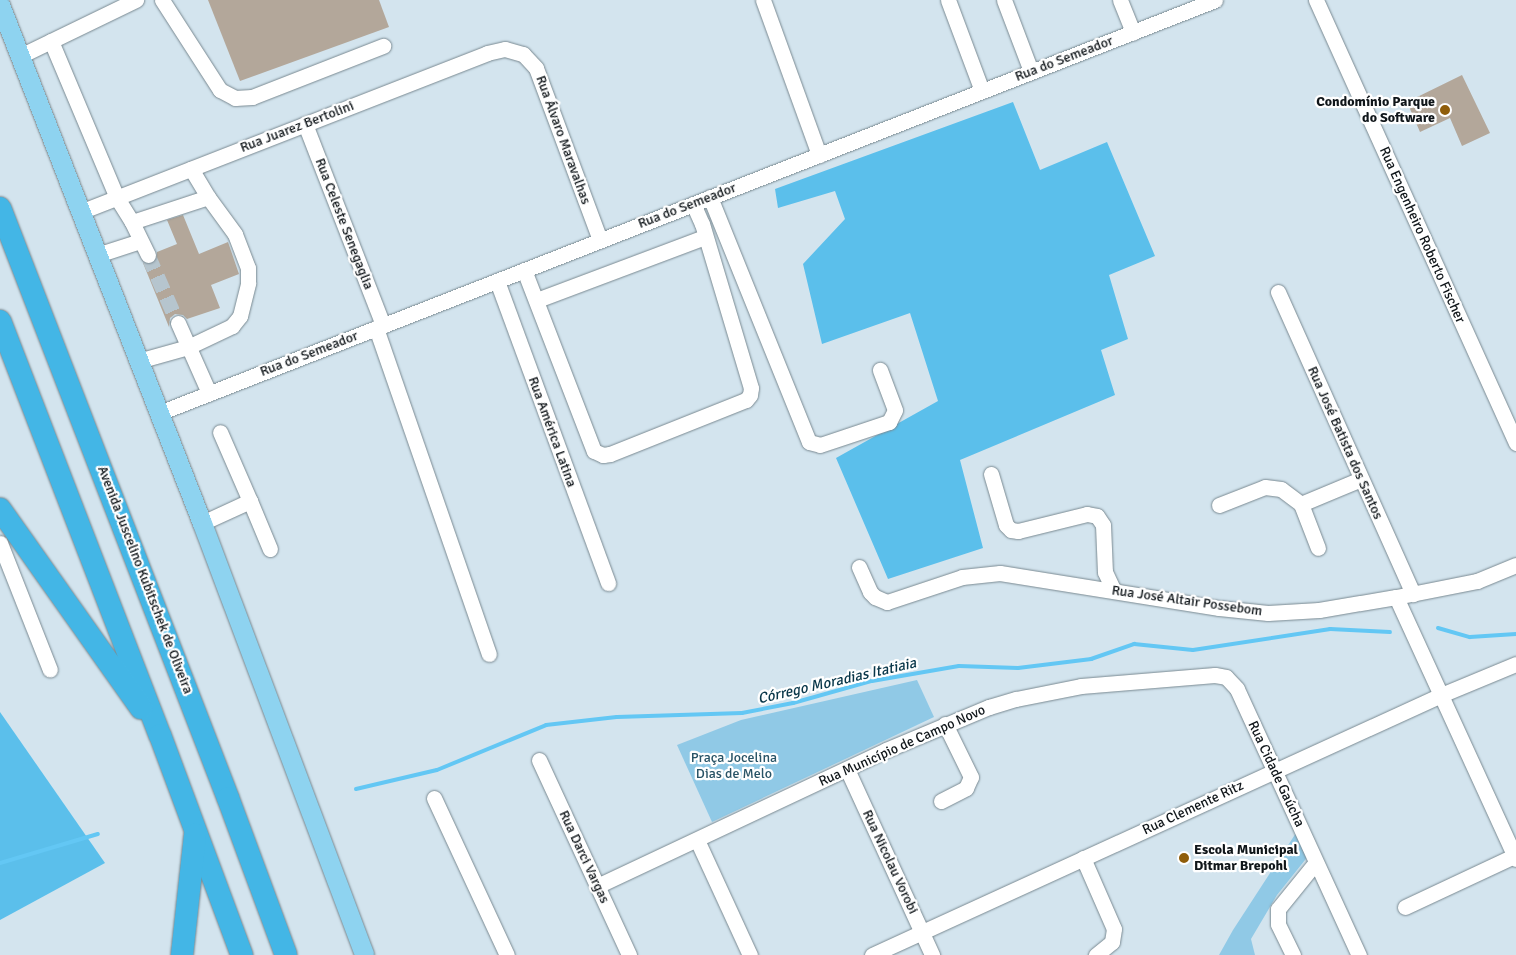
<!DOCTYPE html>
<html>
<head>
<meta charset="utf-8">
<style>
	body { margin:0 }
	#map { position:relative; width:1516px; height:955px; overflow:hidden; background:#d3e4ee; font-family:Signika,sans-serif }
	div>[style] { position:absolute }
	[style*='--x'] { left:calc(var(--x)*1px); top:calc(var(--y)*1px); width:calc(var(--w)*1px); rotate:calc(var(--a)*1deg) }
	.green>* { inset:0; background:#90c9e6 }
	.forest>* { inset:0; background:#5bbfeb }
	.stream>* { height:4px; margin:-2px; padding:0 2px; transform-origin:2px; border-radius:2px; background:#63c7f4 }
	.building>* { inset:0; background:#b3a79a }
	.minor-tunnel>* { height:15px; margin-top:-7.5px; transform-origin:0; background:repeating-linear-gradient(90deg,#b6c5ce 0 15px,transparent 0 23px) }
	.roads { filter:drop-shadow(0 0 1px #798991) drop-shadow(0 0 1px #798991) }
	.minor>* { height:15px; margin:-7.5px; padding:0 7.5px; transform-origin:7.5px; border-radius:7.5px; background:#fff }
	.major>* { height:19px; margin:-9.5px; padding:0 9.5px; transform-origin:9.5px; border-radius:9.5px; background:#8ed3f0 }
	.highway>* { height:22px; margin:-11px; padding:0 11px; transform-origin:11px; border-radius:11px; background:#43b6e6 }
	.dots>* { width:14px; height:14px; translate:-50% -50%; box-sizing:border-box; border:2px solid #fff; border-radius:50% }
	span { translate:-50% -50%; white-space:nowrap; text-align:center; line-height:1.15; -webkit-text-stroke:4.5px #fff; paint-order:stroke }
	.street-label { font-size:14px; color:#10161a }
	.poi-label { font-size:14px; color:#10161a; font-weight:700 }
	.right { translate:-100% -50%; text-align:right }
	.left { translate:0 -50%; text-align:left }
	.park-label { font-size:14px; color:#285366 }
	.water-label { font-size:15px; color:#083649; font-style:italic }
</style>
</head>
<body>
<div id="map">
	<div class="green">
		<div style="clip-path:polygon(917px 680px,934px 717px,712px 822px,677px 745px,741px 720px)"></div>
		<div style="clip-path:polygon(1296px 833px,1309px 855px,1277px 895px,1251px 939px,1255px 955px,1219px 955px,1233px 930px)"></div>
	</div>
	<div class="forest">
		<div style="clip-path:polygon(1013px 102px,1040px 170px,1107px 142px,1155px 256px,1109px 275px,1128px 339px,1101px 350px,1115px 395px,960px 460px,983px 548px,888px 579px,836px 458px,938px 401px,910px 313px,822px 344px,803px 264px,845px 219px,835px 191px,778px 208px,775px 189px)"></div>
		<div style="clip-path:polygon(0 712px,105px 863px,0 920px)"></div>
	</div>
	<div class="stream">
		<div style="--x:1438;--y:628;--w:33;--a:16"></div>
		<div style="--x:1470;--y:637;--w:46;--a:-3.7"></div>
		<div style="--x:356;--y:789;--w:83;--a:-13.2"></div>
		<div style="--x:437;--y:770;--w:118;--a:-22.4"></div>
		<div style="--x:546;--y:725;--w:71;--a:-6.4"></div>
		<div style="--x:617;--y:717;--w:125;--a:-1.8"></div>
		<div style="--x:742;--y:713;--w:52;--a:-11.1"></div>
		<div style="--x:793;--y:703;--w:82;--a:-15.6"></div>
		<div style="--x:872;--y:681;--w:88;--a:-9.8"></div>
		<div style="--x:959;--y:666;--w:59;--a:1.9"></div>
		<div style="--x:1018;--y:668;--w:74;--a:-7"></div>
		<div style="--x:1091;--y:659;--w:46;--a:-19.2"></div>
		<div style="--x:1134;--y:644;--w:59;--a:5.8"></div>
		<div style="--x:1193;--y:650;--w:139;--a:-8.7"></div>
		<div style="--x:1330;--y:629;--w:60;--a:2.9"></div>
		<div style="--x:0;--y:863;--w:102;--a:-16.5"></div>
	</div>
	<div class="building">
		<div style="clip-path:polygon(208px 0,379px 0,389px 27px,240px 81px)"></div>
		<div style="clip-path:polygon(1462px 75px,1490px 133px,1462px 146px,1450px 118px,1420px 132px,1407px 102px)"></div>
		<div style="clip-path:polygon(183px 215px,199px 254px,228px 242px,239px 274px,211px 285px,220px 308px,187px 319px,183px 315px,175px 314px,170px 318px,169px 327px,143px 263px,152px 263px,156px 260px,157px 252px,177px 244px,167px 220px)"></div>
	</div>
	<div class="minor-tunnel">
		<div style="--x:148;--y:255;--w:74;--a:66.2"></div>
	</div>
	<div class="roads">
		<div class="minor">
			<div style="--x:162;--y:0;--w:107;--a:57.2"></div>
			<div style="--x:220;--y:90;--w:17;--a:28"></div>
			<div style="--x:235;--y:98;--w:17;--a:-3"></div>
			<div style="--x:252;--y:97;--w:141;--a:-21.3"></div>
			<div style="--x:763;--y:0;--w:165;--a:70.1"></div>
			<div style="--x:948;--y:0;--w:97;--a:69.5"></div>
			<div style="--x:1004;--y:0;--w:76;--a:69.2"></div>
			<div style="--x:1120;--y:0;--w:35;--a:68"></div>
			<div style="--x:1316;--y:0;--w:486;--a:65.7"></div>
			<div style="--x:51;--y:41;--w:170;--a:67.2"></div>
			<div style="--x:117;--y:198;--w:28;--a:58"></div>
			<div style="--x:20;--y:56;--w:129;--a:-25.8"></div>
			<div style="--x:305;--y:124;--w:216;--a:68.8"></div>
			<div style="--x:710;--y:197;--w:264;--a:68"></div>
			<div style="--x:809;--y:442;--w:11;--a:15"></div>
			<div style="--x:820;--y:445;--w:73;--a:-18.4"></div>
			<div style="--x:889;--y:422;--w:13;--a:-63"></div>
			<div style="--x:895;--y:410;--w:43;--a:-110.6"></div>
			<div style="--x:80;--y:212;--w:437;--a:-21.3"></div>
			<div style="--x:487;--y:53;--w:18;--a:-13"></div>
			<div style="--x:505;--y:49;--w:19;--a:16"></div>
			<div style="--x:523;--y:54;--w:19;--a:47"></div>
			<div style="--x:536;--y:68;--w:184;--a:69.6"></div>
			<div style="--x:97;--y:255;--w:45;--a:-18"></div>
			<div style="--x:148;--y:255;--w:37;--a:-116"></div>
			<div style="--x:132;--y:222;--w:80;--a:-18.2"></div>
			<div style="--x:208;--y:197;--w:33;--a:-121"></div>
			<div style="--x:524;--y:270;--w:194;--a:68.9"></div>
			<div style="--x:594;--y:451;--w:10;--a:24"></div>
			<div style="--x:603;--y:455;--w:7;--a:-8"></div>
			<div style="--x:610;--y:454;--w:146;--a:-21.7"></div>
			<div style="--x:746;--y:400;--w:6;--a:-51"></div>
			<div style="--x:750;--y:395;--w:7;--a:-82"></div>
			<div style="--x:751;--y:388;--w:171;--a:-106.6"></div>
			<div style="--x:702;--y:224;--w:22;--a:-114"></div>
			<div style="--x:497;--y:281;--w:322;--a:69.8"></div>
			<div style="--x:1278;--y:292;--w:331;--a:65.9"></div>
			<div style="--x:537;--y:300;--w:179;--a:-20.6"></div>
			<div style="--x:178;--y:323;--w:77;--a:66.1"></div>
			<div style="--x:376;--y:328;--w:345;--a:70.9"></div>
			<div style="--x:138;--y:361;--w:52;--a:-15.6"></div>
			<div style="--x:188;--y:347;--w:49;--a:-25.5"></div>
			<div style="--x:232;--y:326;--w:13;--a:-51"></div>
			<div style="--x:240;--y:316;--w:34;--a:-76"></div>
			<div style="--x:248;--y:283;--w:15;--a:-90"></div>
			<div style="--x:248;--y:268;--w:36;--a:-111"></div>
			<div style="--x:235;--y:234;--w:46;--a:-126.1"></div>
			<div style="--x:159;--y:413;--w:1134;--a:-21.36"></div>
			<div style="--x:991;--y:474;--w:53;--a:73.6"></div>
			<div style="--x:1006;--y:525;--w:7;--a:45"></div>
			<div style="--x:1011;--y:530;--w:7;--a:8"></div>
			<div style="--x:1018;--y:531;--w:71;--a:-13.8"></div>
			<div style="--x:1087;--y:514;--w:10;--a:11"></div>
			<div style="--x:1097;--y:516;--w:11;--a:56"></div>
			<div style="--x:1103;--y:525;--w:47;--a:87.6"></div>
			<div style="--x:1105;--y:572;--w:21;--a:65"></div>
			<div style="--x:250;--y:501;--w:52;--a:67.4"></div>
			<div style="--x:1301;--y:504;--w:65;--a:-22.6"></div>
			<div style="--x:1219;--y:505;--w:49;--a:-21.4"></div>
			<div style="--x:1265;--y:487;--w:16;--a:7"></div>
			<div style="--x:1281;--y:489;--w:25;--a:37"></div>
			<div style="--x:1301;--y:504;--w:47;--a:68.9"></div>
			<div style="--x:202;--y:523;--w:53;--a:-24.6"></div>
			<div style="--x:250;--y:501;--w:75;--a:-113.5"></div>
			<div style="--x:0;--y:543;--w:136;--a:68.5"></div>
			<div style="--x:859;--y:567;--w:27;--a:66"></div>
			<div style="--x:870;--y:592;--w:7;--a:45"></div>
			<div style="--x:875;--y:597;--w:13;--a:23"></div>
			<div style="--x:887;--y:602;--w:79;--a:-18.4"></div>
			<div style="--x:962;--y:577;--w:38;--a:-6"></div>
			<div style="--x:1000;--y:573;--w:222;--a:9.1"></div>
			<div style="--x:1219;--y:608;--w:49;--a:5.8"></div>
			<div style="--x:1268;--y:613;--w:51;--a:-3.4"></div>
			<div style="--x:1319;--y:610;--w:78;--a:-9.6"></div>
			<div style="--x:1396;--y:597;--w:83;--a:-11.2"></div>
			<div style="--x:1477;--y:581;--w:42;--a:-22.3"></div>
			<div style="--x:1396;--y:597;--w:288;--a:65.4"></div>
			<div style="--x:539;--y:760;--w:215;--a:65.2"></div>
			<div style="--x:847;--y:769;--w:205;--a:65.4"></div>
			<div style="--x:434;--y:798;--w:173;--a:65.1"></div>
			<div style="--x:941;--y:801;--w:28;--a:-27"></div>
			<div style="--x:966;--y:788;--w:12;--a:-66"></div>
			<div style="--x:971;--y:777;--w:59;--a:-116.1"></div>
			<div style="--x:697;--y:840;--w:127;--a:65.3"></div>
			<div style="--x:1083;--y:858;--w:77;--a:66.4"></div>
			<div style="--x:1114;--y:929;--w:13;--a:99"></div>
			<div style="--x:1112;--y:942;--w:21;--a:141"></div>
			<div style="--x:597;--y:886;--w:319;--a:-25.2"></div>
			<div style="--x:886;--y:750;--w:112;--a:-22.7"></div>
			<div style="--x:989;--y:707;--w:28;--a:-17"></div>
			<div style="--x:1016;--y:699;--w:66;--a:-11.3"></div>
			<div style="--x:1081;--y:686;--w:134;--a:-4.7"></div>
			<div style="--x:1215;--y:675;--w:11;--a:10"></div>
			<div style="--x:1226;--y:677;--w:16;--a:47"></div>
			<div style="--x:1237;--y:689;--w:293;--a:65.4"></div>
			<div style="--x:1405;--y:907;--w:120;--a:-25.1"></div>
			<div style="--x:872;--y:955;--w:626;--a:-24.56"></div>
			<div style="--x:1441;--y:695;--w:81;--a:-22.5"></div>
			<div style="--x:1293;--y:955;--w:34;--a:-116"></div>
			<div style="--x:1278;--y:924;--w:15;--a:-90"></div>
			<div style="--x:1278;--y:909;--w:60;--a:-51"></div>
		</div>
		<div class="major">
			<div style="--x:0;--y:5;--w:556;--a:68.7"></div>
			<div style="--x:202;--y:523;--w:461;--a:69.4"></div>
		</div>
		<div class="highway">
			<div style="--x:0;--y:208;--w:633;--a:68.87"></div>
			<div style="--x:228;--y:798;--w:167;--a:69.7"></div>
			<div style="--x:0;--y:321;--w:444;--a:68.9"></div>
			<div style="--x:160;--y:735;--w:235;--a:69.6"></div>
			<div style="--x:0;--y:509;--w:244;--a:54.7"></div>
			<div style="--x:182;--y:955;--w:121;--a:-83.8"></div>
		</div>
	</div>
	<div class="dots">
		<div style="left:1445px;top:110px;background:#8f5d0a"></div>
		<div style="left:1184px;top:858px;background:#8f5d0a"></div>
	</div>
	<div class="street-label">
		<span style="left:1064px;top:59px;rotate:-21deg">Rua do Semeador</span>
		<span style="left:297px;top:127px;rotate:-21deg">Rua Juarez Bertolini</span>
		<span style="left:563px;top:140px;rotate:70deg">Rua Álvaro Maravalhas</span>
		<span style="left:687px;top:206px;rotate:-21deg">Rua do Semeador</span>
		<span style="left:344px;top:224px;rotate:69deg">Rua Celeste Senegaglia</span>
		<span style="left:1422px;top:235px;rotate:66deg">Rua Engenheiro Roberto Fischer</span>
		<span style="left:309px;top:354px;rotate:-21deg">Rua do Semeador</span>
		<span style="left:552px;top:432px;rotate:70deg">Rua América Latina</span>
		<span style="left:1345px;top:443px;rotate:66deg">Rua José Batista dos Santos</span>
		<span style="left:145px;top:580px;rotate:69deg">Avenida Juscelino Kubitschek de Oliveira</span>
		<span style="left:1187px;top:601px;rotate:8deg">Rua José Altair Possebom</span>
		<span style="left:902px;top:746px;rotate:-24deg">Rua Município de Campo Novo</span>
		<span style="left:1276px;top:774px;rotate:65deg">Rua Cidade Gaúcha</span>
		<span style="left:1193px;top:808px;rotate:-25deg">Rua Clemente Ritz</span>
		<span style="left:584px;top:857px;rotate:65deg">Rua Darci Vargas</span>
		<span style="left:890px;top:862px;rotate:65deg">Rua Nicolau Vorobi</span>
	</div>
	<div class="poi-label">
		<span class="right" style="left:1435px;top:110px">Condomínio Parque<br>do Software</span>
		<span class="left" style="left:1194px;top:858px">Escola Municipal<br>Ditmar Brepohl</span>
	</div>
	<div class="park-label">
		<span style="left:734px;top:766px">Praça Jocelina<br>Dias de Melo</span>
	</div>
	<div class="water-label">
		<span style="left:837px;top:681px;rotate:-13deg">Córrego Moradias Itatiaia</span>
	</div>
</div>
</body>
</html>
